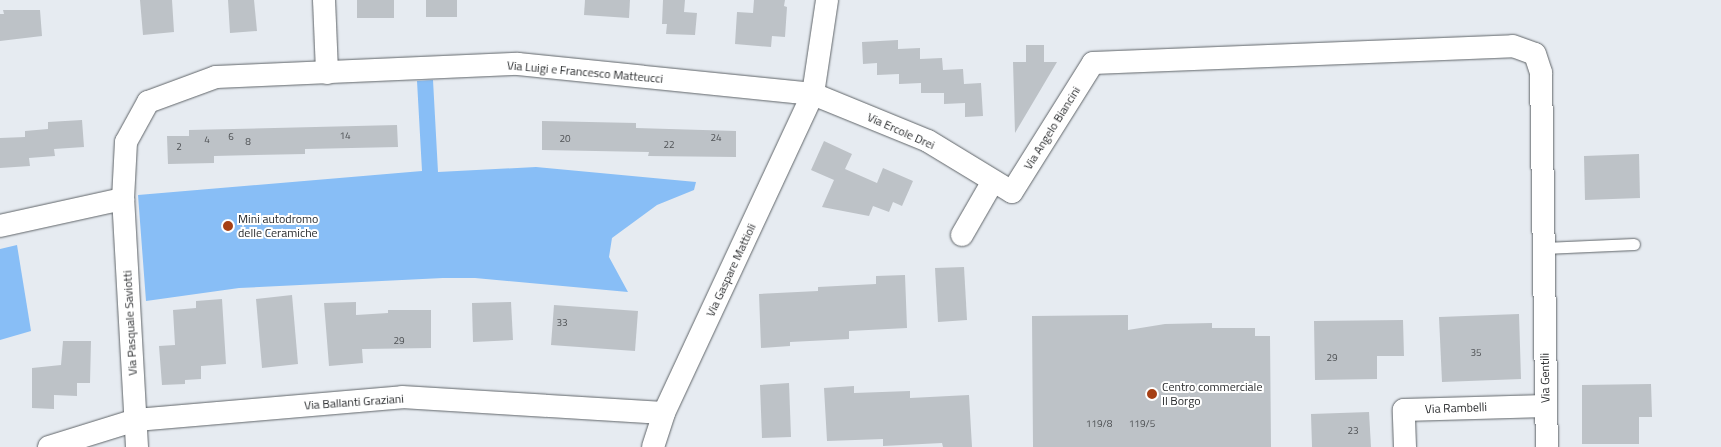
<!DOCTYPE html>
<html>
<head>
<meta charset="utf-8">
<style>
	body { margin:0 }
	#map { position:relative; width:1721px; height:447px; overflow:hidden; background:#e6ebf1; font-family:"Titillium Web",sans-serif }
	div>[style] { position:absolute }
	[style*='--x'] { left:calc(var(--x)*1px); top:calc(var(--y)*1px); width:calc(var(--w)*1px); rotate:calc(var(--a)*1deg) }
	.green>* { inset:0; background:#88bef6 }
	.building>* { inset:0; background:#bdc2c7 }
	.roads { filter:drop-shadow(0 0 1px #606569) drop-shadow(0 0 1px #606569) }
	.service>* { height:11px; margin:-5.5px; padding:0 5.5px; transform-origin:5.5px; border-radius:5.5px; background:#fff }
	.minor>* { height:22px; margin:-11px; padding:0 11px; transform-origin:11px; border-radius:11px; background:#fff }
	.dots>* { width:14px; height:14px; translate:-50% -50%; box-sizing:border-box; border:2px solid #fff; border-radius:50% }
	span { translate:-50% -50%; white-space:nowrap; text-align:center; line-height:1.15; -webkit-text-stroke:4px #fff; paint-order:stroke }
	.number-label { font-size:10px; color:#4e5154 }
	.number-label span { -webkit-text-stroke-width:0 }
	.street-label { font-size:12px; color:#292b2d }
	.poi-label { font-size:12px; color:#292b2d }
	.left { translate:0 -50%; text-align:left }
</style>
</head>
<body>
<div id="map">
	<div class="green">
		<div style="clip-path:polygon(433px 80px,438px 172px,536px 167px,696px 182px,694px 190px,657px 205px,612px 238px,609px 257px,628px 292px,475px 278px,443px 278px,239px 288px,146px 301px,138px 195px,422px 171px,417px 81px)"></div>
		<div style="clip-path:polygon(17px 245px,31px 331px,0 340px,0 249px)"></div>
	</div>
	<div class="building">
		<div style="clip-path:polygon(140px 0,172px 0,174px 32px,143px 35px)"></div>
		<div style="clip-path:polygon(228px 0,254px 0,257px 31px,230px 33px)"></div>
		<div style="clip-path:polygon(357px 0,394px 0,394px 18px,357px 18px)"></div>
		<div style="clip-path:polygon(426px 0,457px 0,457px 17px,426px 17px)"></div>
		<div style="clip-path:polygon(585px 0,630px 0,629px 18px,584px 15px)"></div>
		<div style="clip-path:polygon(663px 0,685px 0,684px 12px,697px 13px,695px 35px,666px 34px,667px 24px,662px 24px)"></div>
		<div style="clip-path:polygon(754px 0,785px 0,784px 6px,787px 7px,785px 37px,772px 36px,771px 47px,735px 44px,737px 12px,753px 13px)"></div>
		<div style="clip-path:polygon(3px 10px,40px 10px,42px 36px,0 41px,0 14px,4px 14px)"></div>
		<div style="clip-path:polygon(898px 40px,898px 49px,920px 48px,920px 59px,942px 58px,943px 70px,963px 69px,964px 84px,981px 83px,983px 116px,965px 117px,965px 103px,944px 104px,944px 93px,921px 93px,921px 83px,899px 84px,899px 74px,877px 75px,877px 63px,863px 64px,862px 42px)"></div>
		<div style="clip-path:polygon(1026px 45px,1044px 45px,1044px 62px,1057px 62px,1015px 133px,1013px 62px,1026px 62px)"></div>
		<div style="clip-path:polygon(82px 120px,84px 147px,54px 149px,55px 156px,29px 158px,30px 166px,0 168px,0 138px,25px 137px,25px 131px,48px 129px,48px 122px)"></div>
		<div style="clip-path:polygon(542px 121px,636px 123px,636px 128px,736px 131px,736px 157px,648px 156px,649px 152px,542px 150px)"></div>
		<div style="clip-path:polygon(397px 125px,398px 147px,305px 149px,305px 154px,214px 156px,214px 163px,168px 164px,167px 136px,189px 136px,189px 130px)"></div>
		<div style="clip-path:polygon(824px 141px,852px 154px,845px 169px,877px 183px,883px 168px,913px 181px,902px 206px,893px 202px,889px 212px,873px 206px,869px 216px,822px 207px,834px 180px,811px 170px)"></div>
		<div style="clip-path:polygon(1639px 154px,1640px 198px,1585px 200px,1584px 156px)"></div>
		<div style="clip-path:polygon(964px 267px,967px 320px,938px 322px,935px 268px)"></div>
		<div style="clip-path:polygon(905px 275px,907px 328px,849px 331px,849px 339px,790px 342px,790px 346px,761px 348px,759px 294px,818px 291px,818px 287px,876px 284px,876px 276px)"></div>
		<div style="clip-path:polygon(292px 295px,298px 364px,262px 368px,256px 299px)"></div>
		<div style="clip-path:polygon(222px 299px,226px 364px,201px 366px,201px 379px,185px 380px,185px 384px,162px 385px,159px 346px,175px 345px,173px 310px,196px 308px,196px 301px)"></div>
		<div style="clip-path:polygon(356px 302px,356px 315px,388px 313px,388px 310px,431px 310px,431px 348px,362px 349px,363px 363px,329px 366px,324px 303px)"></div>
		<div style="clip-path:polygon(511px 302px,513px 340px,473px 342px,472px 303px)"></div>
		<div style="clip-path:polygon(554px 305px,638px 311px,635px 351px,551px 345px)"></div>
		<div style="clip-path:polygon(1519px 314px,1521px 379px,1442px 382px,1439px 317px)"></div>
		<div style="clip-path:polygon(1128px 315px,1128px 330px,1165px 324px,1212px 323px,1212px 328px,1255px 328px,1255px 336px,1270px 336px,1271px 447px,1033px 447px,1032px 316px)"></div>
		<div style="clip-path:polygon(1403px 320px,1404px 356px,1377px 356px,1377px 379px,1315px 380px,1314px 321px)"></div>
		<div style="clip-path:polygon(63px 341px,91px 341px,90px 383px,77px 383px,77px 396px,54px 395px,54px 409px,32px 408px,32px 368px,61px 365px)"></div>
		<div style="clip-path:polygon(789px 383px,791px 437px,762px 438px,760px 385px)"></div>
		<div style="clip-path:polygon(1651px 384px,1652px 417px,1639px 417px,1639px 444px,1582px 444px,1582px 385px)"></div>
		<div style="clip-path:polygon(854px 386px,854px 393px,910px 391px,910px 398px,969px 395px,972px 447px,943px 447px,942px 443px,883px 446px,883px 439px,827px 441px,824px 388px)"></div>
		<div style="clip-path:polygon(1369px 412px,1371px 447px,1312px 447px,1311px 414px)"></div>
	</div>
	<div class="roads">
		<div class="service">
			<div style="--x:1544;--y:248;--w:90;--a:-2.5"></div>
		</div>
		<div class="minor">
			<div style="--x:324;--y:0;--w:73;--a:87.6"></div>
			<div style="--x:0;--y:226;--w:126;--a:-12.4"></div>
			<div style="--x:962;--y:235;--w:62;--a:-60.1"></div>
			<div style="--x:49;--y:447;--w:91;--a:-17.2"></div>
			<div style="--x:136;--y:420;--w:267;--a:-4.9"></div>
			<div style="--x:402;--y:397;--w:262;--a:3.5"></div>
			<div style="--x:137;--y:447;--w:248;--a:-93.2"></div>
			<div style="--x:123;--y:199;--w:57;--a:-87"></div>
			<div style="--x:126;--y:142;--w:46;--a:-61.2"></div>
			<div style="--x:148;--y:102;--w:72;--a:-20.2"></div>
			<div style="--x:216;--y:77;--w:302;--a:-2.5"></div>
			<div style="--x:518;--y:64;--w:297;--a:5.8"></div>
			<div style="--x:813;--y:94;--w:124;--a:22.2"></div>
			<div style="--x:928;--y:141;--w:98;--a:31.3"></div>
			<div style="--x:1012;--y:192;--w:152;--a:-57.9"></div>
			<div style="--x:1093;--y:63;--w:420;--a:-2.3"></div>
			<div style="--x:1513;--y:46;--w:23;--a:20"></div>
			<div style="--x:1535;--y:54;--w:20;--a:72"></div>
			<div style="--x:1541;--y:73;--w:374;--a:89.1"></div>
			<div style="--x:653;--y:447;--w:36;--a:-72"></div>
			<div style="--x:664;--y:413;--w:352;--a:-65"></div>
			<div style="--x:813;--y:94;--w:95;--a:-81.5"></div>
			<div style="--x:1405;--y:447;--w:37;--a:-92"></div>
			<div style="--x:1404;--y:410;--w:142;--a:-1.6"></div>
		</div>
	</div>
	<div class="dots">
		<div style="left:228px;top:226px;background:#a64015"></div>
		<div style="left:1152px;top:394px;background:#a64015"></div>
	</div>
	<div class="number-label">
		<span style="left:345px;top:136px">14</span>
		<span style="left:231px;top:137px">6</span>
		<span style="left:716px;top:138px">24</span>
		<span style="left:565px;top:139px">20</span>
		<span style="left:207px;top:140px">4</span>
		<span style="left:248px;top:142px">8</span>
		<span style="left:669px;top:145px">22</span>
		<span style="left:179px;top:147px">2</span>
		<span style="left:562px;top:323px">33</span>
		<span style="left:399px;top:341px">29</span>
		<span style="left:1476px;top:353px">35</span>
		<span style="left:1332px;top:358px">29</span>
		<span style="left:1099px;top:424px">119/8</span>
		<span style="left:1142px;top:424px">119/5</span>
		<span style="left:1353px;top:431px">23</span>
	</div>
	<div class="street-label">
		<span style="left:585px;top:72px;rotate:5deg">Via Luigi e Francesco Matteucci</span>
		<span style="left:1052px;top:128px;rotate:-58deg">Via Angelo Biancini</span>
		<span style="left:901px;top:131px;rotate:24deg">Via Ercole Drei</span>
		<span style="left:731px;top:270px;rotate:-65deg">Via Gaspare Mattioli</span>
		<span style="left:130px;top:323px;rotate:-93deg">Via Pasquale Saviotti</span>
		<span style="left:1545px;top:378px;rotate:-91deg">Via Gentili</span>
		<span style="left:354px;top:402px;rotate:-4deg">Via Ballanti Graziani</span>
		<span style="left:1456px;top:408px;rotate:-2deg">Via Rambelli</span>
	</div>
	<div class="poi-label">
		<span class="left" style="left:238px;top:226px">Mini autodromo<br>delle Ceramiche</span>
		<span class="left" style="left:1162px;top:394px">Centro commerciale<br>Il Borgo</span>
	</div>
</div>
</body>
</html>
